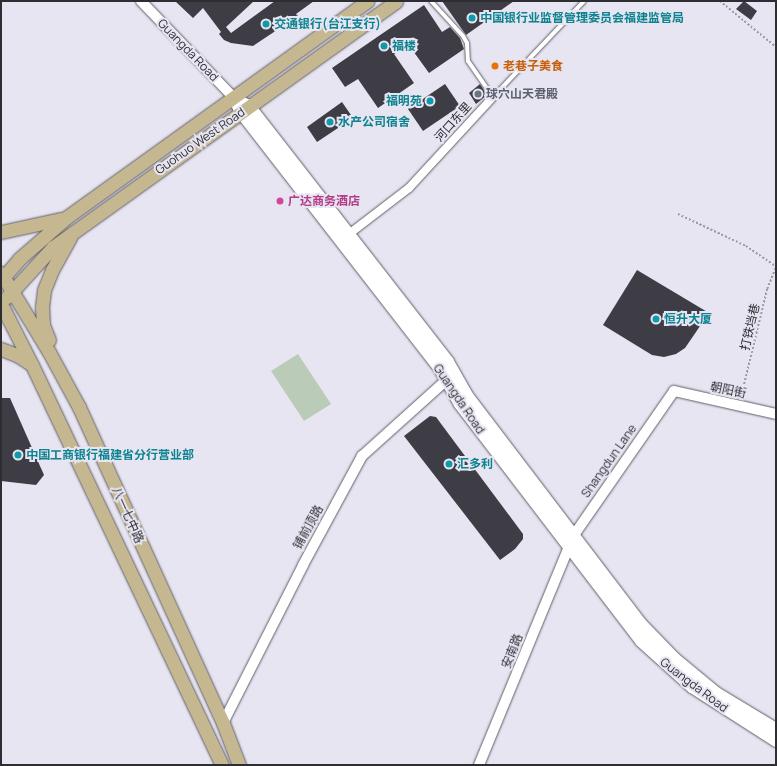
<!DOCTYPE html>
<html>
<head>
<meta charset="utf-8">
<style>
	body { margin:0 }
	#map { position:relative; width:777px; height:766px; overflow:hidden; background:#e7e5f1; font-family:Manrope,"Noto Sans SC",sans-serif }
	div>[style] { position:absolute }
	[style*='--x'] { left:calc(var(--x)*1px); top:calc(var(--y)*1px); width:calc(var(--w)*1px); rotate:calc(var(--a)*1deg) }
	.green>* { inset:0; background:#bacbb7 }
	.building>* { inset:0; background:#3e3c45 }
	.path>* { height:1.5px; margin-top:-0.75px; transform-origin:0; background:repeating-linear-gradient(90deg,#9b9aa3 0 2px,transparent 0 4px) }
	.roads { filter:drop-shadow(0 0 1px #605e68) drop-shadow(0 0 1px #605e68) }
	.service>* { height:4px; margin:-2px; padding:0 2px; transform-origin:2px; border-radius:2px; background:#fff }
	.minor>* { height:8px; margin:-4px; padding:0 4px; transform-origin:4px; border-radius:4px; background:#fff }
	.tertiary>* { height:10px; margin:-5px; padding:0 5px; transform-origin:5px; border-radius:5px; background:#fff }
	.secondary>* { height:12px; margin:-6px; padding:0 6px; transform-origin:6px; border-radius:6px; background:#fff }
	.primary>* { height:13px; margin:-6.5px; padding:0 6.5px; transform-origin:6.5px; border-radius:6.5px; background:#c5b890 }
	.dots>* { width:11px; height:11px; translate:-50% -50%; box-sizing:border-box; border:2px solid #e7e5f1; border-radius:50% }
	span { translate:-50% -50%; white-space:nowrap; text-align:center; line-height:1.15; -webkit-text-stroke:4px #e7e5f1; paint-order:stroke }
	.culture-label { font-size:12px; color:#0d838f; font-weight:700 }
	.left { translate:0 -50%; text-align:left }
	.right { translate:-100% -50%; text-align:right }
	.street-label { font-size:12px; color:#2e2d32 }
	.food-label { font-size:12px; color:#c56008; font-weight:700 }
	.worship-label { font-size:12px; color:#5b616d; font-weight:700 }
	.hotel-label { font-size:12px; color:#b23c85; font-weight:700 }
	.frame { position:absolute; inset:0; border:2px solid #2e2d32; pointer-events:none }
</style>
</head>
<body>
<div id="map">
	<div class="green">
		<div style="clip-path:polygon(298px 354px,331px 404px,304px 421px,271px 371px)"></div>
	</div>
	<div class="building">
		<div style="clip-path:polygon(175px 1px,254px 1px,226px 27px,231px 33px,275px 1px,314px 1px,296px 14px,298px 16px,253px 46px,231px 43px,224px 40px,219px 34px,221px 32px,203px 8px,193px 18px)"></div>
		<div style="clip-path:polygon(442px 1px,514px 1px,466px 35px)"></div>
		<div style="clip-path:polygon(744px 1px,757px 11px,751px 20px,736px 9px)"></div>
		<div style="clip-path:polygon(424px 5px,442px 32px,450px 27px,460px 38px,464px 49px,429px 73px,408px 44px,394px 54px,414px 83px,378px 108px,358px 79px,345px 87px,332px 68px)"></div>
		<div style="clip-path:polygon(445px 84px,460px 106px,423px 131px,408px 109px)"></div>
		<div style="clip-path:polygon(480px 84px,487px 95px,476px 104px,469px 93px)"></div>
		<div style="clip-path:polygon(342px 102px,353px 118px,317px 142px,307px 127px)"></div>
		<div style="clip-path:polygon(637px 270px,709px 313px,685px 348px,676px 354px,664px 357px,652px 355px,603px 325px)"></div>
		<div style="clip-path:polygon(1px 398px,10px 398px,44px 475px,36px 485px,1px 481px)"></div>
		<div style="clip-path:polygon(430px 416px,436px 417px,523px 534px,523px 539px,515px 549px,500px 560px,404px 436px)"></div>
	</div>
	<div class="path">
		<div style="--x:720;--y:1;--w:72;--a:39.4"></div>
		<div style="--x:678;--y:214;--w:75;--a:25.2"></div>
		<div style="--x:746;--y:246;--w:36;--a:34"></div>
		<div style="--x:742;--y:392;--w:106;--a:-76.4"></div>
		<div style="--x:767;--y:289;--w:24;--a:-68"></div>
	</div>
	<div class="roads">
		<div class="service">
			<div style="--x:431;--y:1;--w:47;--a:47.6"></div>
			<div style="--x:463;--y:36;--w:8;--a:60"></div>
			<div style="--x:467;--y:43;--w:18;--a:87"></div>
			<div style="--x:468;--y:61;--w:44;--a:55.2"></div>
			<div style="--x:493;--y:97;--w:132;--a:-46.5"></div>
		</div>
		<div class="minor">
			<div style="--x:349;--y:234;--w:76;--a:-37.5"></div>
			<div style="--x:409;--y:188;--w:124;--a:-47.3"></div>
		</div>
		<div class="tertiary">
			<div style="--x:141;--y:1;--w:136;--a:46.2"></div>
			<div style="--x:223;--y:723;--w:177;--a:-63.1"></div>
			<div style="--x:303;--y:565;--w:124;--a:-61.6"></div>
			<div style="--x:362;--y:456;--w:121;--a:-42"></div>
			<div style="--x:479;--y:765;--w:249;--a:-67.6"></div>
			<div style="--x:574;--y:535;--w:175;--a:-55.2"></div>
			<div style="--x:674;--y:391;--w:105;--a:12.7"></div>
		</div>
		<div class="secondary">
			<div style="--x:235;--y:99;--w:13;--a:67"></div>
			<div style="--x:240;--y:111;--w:326;--a:52.2"></div>
			<div style="--x:440;--y:369;--w:40;--a:60.3"></div>
			<div style="--x:460;--y:404;--w:298;--a:52.6"></div>
			<div style="--x:641;--y:641;--w:69;--a:42"></div>
			<div style="--x:692;--y:687;--w:100;--a:32.7"></div>
			<div style="--x:241;--y:102;--w:9;--a:27"></div>
			<div style="--x:249;--y:106;--w:324;--a:52.1"></div>
			<div style="--x:448;--y:362;--w:40;--a:60.3"></div>
			<div style="--x:468;--y:397;--w:284;--a:52.7"></div>
			<div style="--x:640;--y:623;--w:49;--a:45.8"></div>
			<div style="--x:674;--y:658;--w:55;--a:39.8"></div>
			<div style="--x:716;--y:693;--w:70;--a:31"></div>
		</div>
		<div class="primary">
			<div style="--x:1;--y:232;--w:61;--a:-12.2"></div>
			<div style="--x:1;--y:273;--w:92;--a:58.7"></div>
			<div style="--x:49;--y:352;--w:63;--a:61.4"></div>
			<div style="--x:79;--y:407;--w:347;--a:65.5"></div>
			<div style="--x:223;--y:723;--w:45;--a:69.1"></div>
			<div style="--x:1;--y:280;--w:28;--a:-49"></div>
			<div style="--x:19;--y:259;--w:64;--a:-41.2"></div>
			<div style="--x:67;--y:217;--w:370;--a:-35.7"></div>
			<div style="--x:7;--y:297;--w:68;--a:-47.4"></div>
			<div style="--x:53;--y:247;--w:422;--a:-35.6"></div>
			<div style="--x:1;--y:304;--w:68;--a:63.1"></div>
			<div style="--x:32;--y:365;--w:443;--a:64.6"></div>
			<div style="--x:49;--y:340;--w:16;--a:-112"></div>
			<div style="--x:43;--y:325;--w:18;--a:-93"></div>
			<div style="--x:42;--y:307;--w:17;--a:-83"></div>
			<div style="--x:44;--y:290;--w:22;--a:-68"></div>
			<div style="--x:52;--y:270;--w:38;--a:-61"></div>
			<div style="--x:1;--y:349;--w:17;--a:21"></div>
			<div style="--x:17;--y:355;--w:17;--a:33"></div>
		</div>
	</div>
	<div class="dots">
		<div style="left:472px;top:18px;background:#0f9aa8"></div>
		<div style="left:266px;top:24px;background:#0f9aa8"></div>
		<div style="left:384px;top:46px;background:#0f9aa8"></div>
		<div style="left:495px;top:66px;background:#e8710a"></div>
		<div style="left:478px;top:94px;background:#6b7280"></div>
		<div style="left:430px;top:101px;background:#0f9aa8"></div>
		<div style="left:330px;top:122px;background:#0f9aa8"></div>
		<div style="left:280px;top:201px;background:#d1479c"></div>
		<div style="left:656px;top:319px;background:#0f9aa8"></div>
		<div style="left:18px;top:455px;background:#0f9aa8"></div>
		<div style="left:449px;top:464px;background:#0f9aa8"></div>
	</div>
	<div class="culture-label">
		<span class="left" style="left:480px;top:18px">中国银行业监督管理委员会福建监管局</span>
		<span class="left" style="left:274px;top:24px">交通银行(台江支行)</span>
		<span class="left" style="left:392px;top:46px">福楼</span>
		<span class="right" style="left:422px;top:101px">福明苑</span>
		<span class="left" style="left:338px;top:122px">水产公司宿舍</span>
		<span class="left" style="left:664px;top:319px">恒升大厦</span>
		<span class="left" style="left:26px;top:455px">中国工商银行福建省分行营业部</span>
		<span class="left" style="left:457px;top:464px">汇多利</span>
	</div>
	<div class="street-label">
		<span style="left:188px;top:50px;rotate:46deg">Guangda Road</span>
		<span style="left:453px;top:122px;rotate:-48deg">河口东里</span>
		<span style="left:200px;top:141px;rotate:-35deg">Guohuo West Road</span>
		<span style="left:750px;top:327px;rotate:-77deg">打铁垱巷</span>
		<span style="left:728px;top:390px;rotate:12deg">朝阳街</span>
		<span style="left:459px;top:399px;rotate:56deg">Guangda Road</span>
		<span style="left:609px;top:461px;rotate:-55deg">Shangdun Lane</span>
		<span style="left:128px;top:515px;rotate:66deg">八一七中路</span>
		<span style="left:308px;top:527px;rotate:-61deg">铺前顶路</span>
		<span style="left:512px;top:651px;rotate:-68deg">安南路</span>
		<span style="left:694px;top:685px;rotate:37deg">Guangda Road</span>
	</div>
	<div class="food-label">
		<span class="left" style="left:503px;top:66px">老巷子美食</span>
	</div>
	<div class="worship-label">
		<span class="left" style="left:486px;top:94px">球穴山天君殿</span>
	</div>
	<div class="hotel-label">
		<span class="left" style="left:288px;top:201px">广达商务酒店</span>
	</div>
	<div class="frame"></div>
</div>
</body>
</html>
